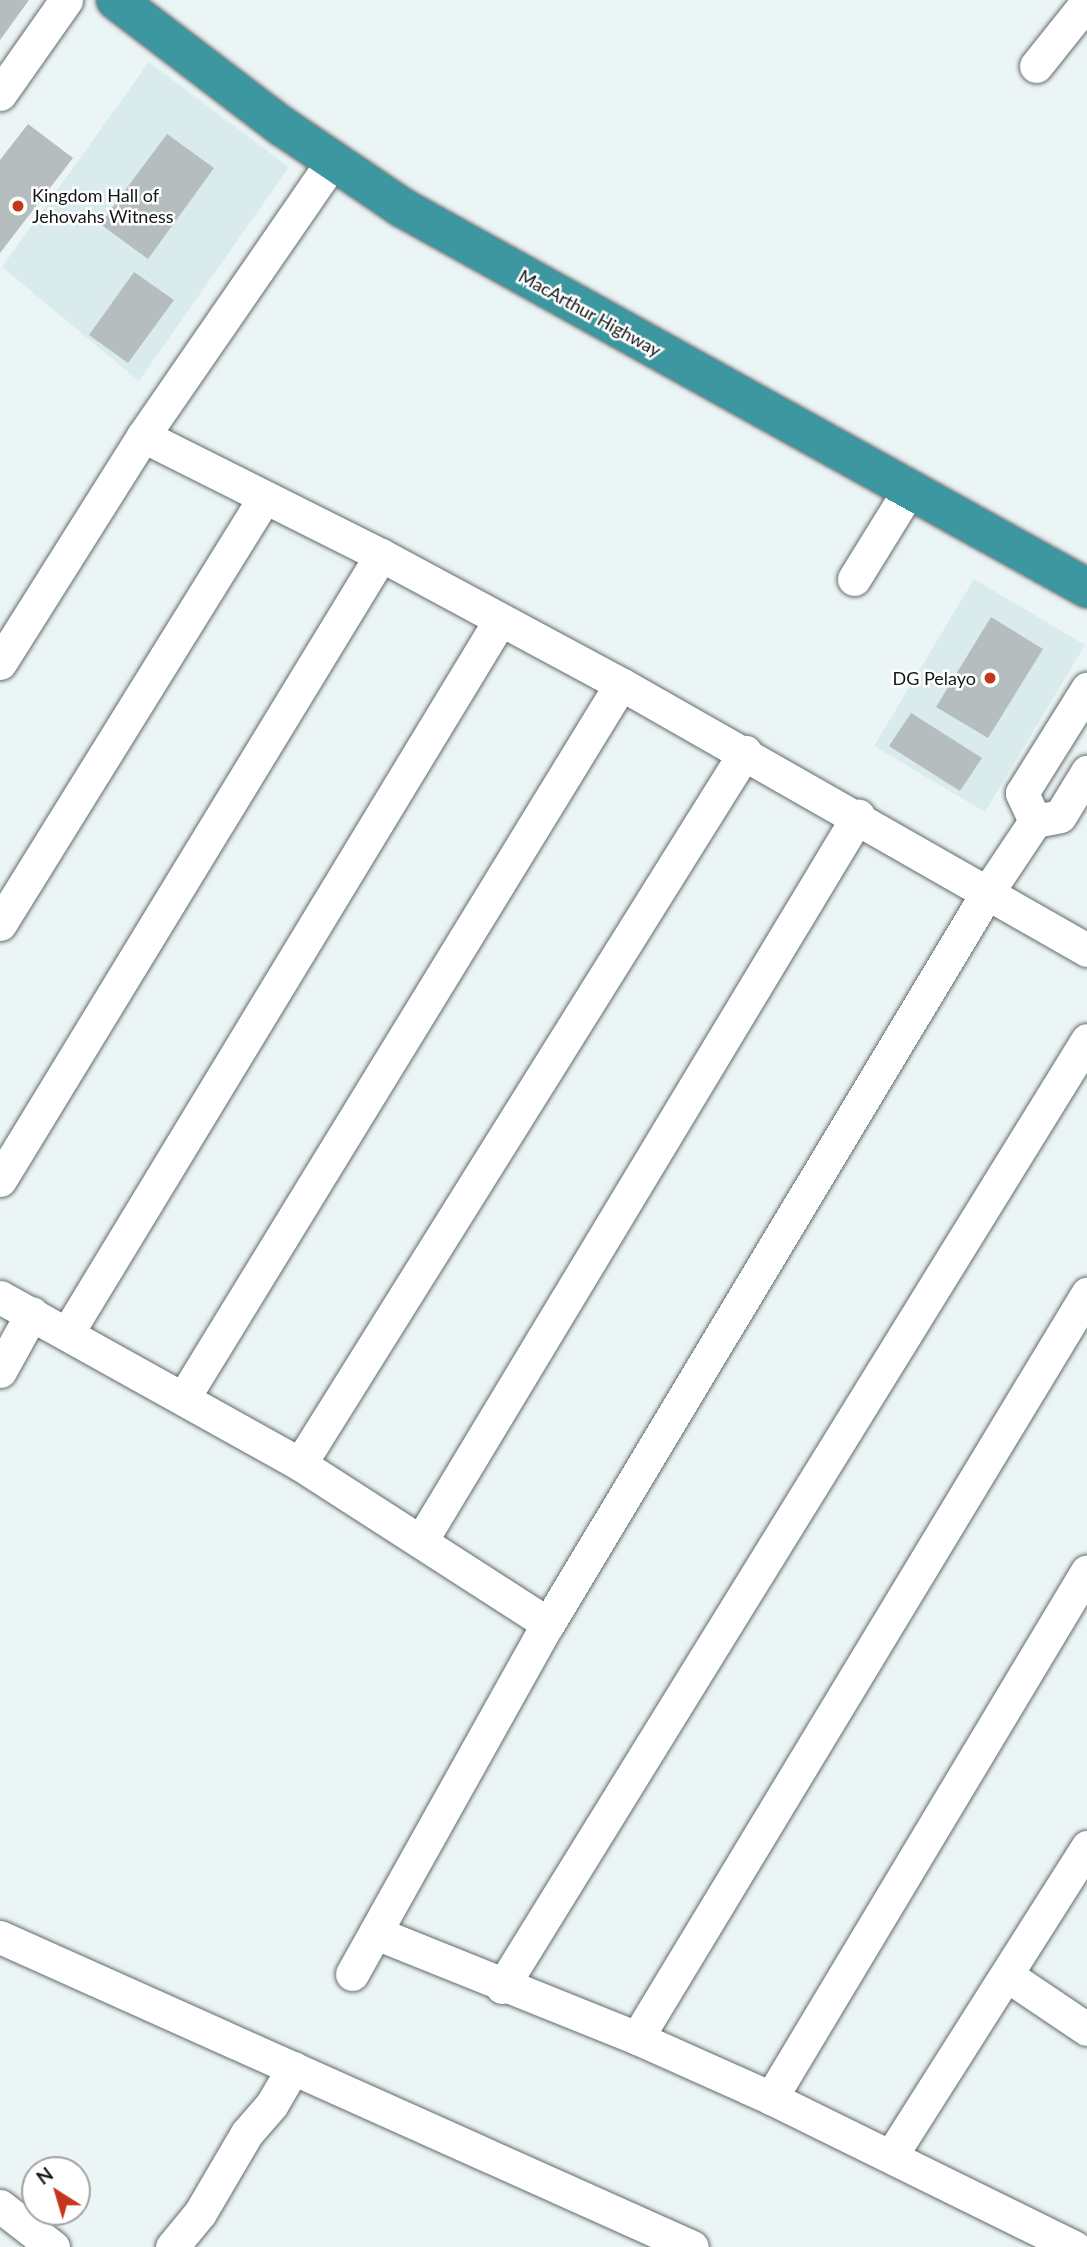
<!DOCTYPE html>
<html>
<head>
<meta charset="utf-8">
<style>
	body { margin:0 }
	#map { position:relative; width:1087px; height:2247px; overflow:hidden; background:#ecf5f5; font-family:Lato,sans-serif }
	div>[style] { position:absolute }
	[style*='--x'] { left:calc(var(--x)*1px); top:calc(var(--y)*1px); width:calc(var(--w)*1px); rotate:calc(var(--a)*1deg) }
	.built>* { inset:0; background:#d9ebed }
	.building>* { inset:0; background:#b5bdbe }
	.roads { filter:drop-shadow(0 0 2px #636b6c) drop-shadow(0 0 2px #636b6c) }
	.minor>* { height:33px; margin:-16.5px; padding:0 16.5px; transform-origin:16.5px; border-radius:16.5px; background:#fff }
	.highway>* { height:38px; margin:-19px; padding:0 19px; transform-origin:19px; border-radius:19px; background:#3d97a0 }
	.dots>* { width:19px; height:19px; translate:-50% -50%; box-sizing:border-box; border:4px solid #fff; border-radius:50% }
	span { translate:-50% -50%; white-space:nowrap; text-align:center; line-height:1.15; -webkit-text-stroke:5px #fff; paint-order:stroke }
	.poi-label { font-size:18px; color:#141718 }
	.left { translate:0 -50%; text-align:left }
	.right { translate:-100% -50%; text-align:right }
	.street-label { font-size:18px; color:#141718 }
	.north { position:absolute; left:21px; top:2156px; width:70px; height:70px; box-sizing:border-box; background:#fff; border:2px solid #a1a2a3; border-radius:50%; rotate:323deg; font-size:19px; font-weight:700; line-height:28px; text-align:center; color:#141718 }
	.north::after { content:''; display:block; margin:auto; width:24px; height:32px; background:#c3381c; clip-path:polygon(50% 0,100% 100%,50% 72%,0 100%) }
</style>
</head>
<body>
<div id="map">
	<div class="built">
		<div style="clip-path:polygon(149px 62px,289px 167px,139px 381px,2px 267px)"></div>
		<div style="clip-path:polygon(974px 579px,1085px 645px,985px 812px,874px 746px)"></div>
	</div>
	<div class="building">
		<div style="clip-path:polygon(0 0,29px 0,0 40px)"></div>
		<div style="clip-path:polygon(28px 124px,73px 158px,0 253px,0 160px)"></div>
		<div style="clip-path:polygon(167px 134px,214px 168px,148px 259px,100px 224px)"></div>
		<div style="clip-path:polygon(134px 272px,174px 300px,128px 363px,89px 335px)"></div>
		<div style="clip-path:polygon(991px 617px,1043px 649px,988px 738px,936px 707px)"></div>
		<div style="clip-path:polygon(911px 713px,982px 758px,960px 791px,889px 746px)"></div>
	</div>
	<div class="roads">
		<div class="minor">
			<div style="--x:1036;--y:66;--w:82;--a:-51.4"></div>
			<div style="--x:0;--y:94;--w:115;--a:-54.9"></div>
			<div style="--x:143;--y:436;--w:266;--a:26.6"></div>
			<div style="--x:381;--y:555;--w:272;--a:28.3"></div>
			<div style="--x:621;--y:684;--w:421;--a:29.7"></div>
			<div style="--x:987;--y:893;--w:87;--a:-56.3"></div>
			<div style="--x:1035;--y:821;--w:25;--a:-11"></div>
			<div style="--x:1060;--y:816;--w:52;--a:-58.5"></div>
			<div style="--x:854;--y:579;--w:105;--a:-58.3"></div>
			<div style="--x:0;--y:663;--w:268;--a:-57.8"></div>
			<div style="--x:143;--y:436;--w:334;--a:-55.4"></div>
			<div style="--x:1035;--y:821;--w:31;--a:-115"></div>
			<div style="--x:1022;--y:793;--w:123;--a:-58"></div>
			<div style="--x:0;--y:924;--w:500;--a:-58.2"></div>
			<div style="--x:0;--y:1180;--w:732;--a:-58.63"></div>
			<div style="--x:0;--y:1297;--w:343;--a:29.1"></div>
			<div style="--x:300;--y:1464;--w:295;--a:32.8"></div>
			<div style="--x:68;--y:1332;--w:833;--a:-58.75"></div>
			<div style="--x:0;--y:1371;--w:66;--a:-61.1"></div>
			<div style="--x:184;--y:1397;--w:836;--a:-58.5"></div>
			<div style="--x:300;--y:1464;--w:840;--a:-57.99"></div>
			<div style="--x:421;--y:1541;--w:847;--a:-58.92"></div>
			<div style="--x:376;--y:1933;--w:281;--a:21.9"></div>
			<div style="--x:637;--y:2038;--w:147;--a:24.1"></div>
			<div style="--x:771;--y:2098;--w:338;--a:26.2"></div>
			<div style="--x:0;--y:1937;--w:758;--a:24.13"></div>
			<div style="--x:352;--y:1974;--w:401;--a:-60.8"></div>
			<div style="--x:548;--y:1624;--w:853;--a:-59.01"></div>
			<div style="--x:987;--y:893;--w:115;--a:29.7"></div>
			<div style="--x:1008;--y:1976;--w:95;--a:33.9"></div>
			<div style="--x:502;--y:1987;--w:1113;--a:-58.29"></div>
			<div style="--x:637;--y:2038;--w:870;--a:-58.83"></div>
			<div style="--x:771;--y:2098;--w:614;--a:-59.05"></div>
			<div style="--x:891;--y:2156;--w:366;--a:-57.6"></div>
			<div style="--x:0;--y:2206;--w:67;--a:37.7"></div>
			<div style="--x:172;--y:2247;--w:44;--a:-50.5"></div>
			<div style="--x:200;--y:2213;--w:93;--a:-59.6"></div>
			<div style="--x:247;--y:2133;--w:38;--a:-49"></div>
			<div style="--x:272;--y:2104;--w:42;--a:-59.7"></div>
		</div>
		<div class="highway">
			<div style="--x:116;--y:0;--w:210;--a:37.3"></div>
			<div style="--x:283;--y:127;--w:143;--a:34.1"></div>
			<div style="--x:401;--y:207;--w:785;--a:29.05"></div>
		</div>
	</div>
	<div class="dots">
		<div style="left:18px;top:206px;background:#c3381c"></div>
		<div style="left:990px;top:678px;background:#c3381c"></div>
	</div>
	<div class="poi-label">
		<span class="left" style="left:32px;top:206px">Kingdom Hall of<br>Jehovahs Witness</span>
		<span class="right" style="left:976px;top:678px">DG Pelayo</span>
	</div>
	<div class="street-label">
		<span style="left:590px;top:313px;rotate:29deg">MacArthur Highway</span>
	</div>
	<div class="north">N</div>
</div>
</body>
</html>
